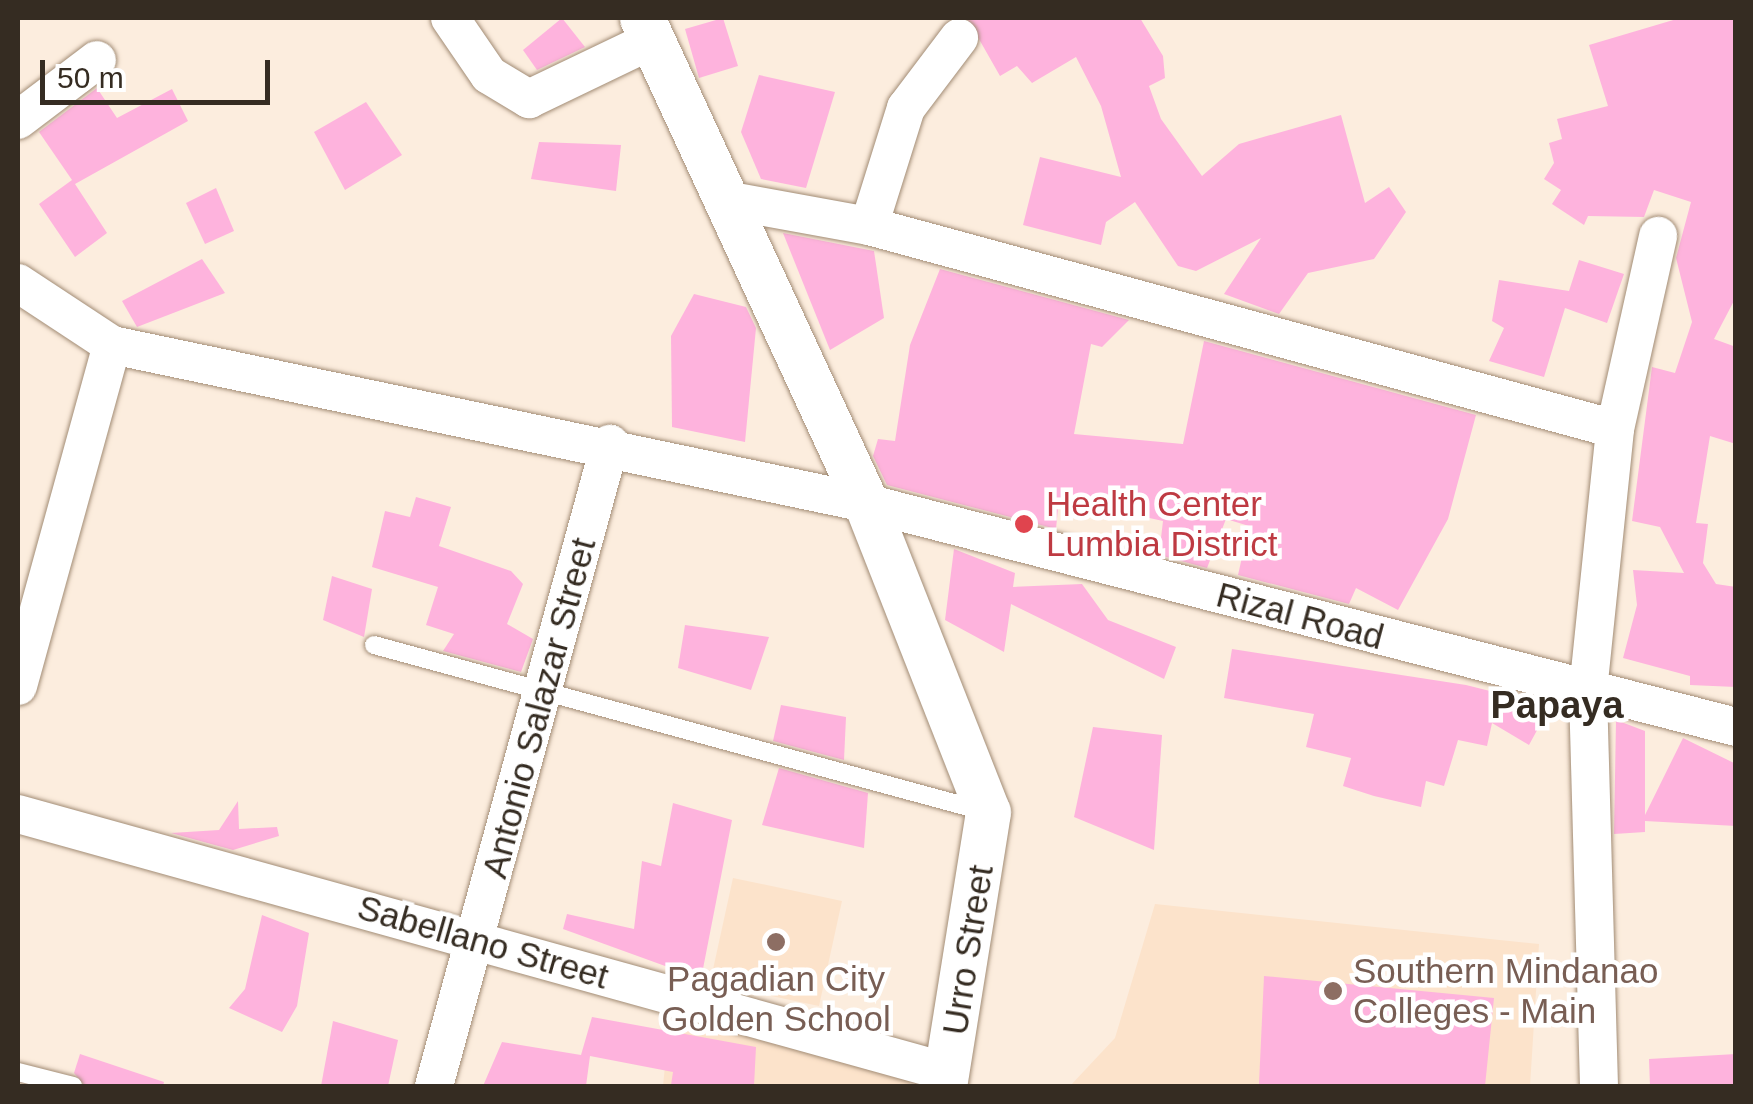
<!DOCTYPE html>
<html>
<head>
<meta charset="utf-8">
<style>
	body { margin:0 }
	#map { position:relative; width:1753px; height:1104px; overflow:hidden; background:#fcedde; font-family:Arial,sans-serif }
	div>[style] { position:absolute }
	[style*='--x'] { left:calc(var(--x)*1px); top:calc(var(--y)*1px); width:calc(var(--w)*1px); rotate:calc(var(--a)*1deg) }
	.built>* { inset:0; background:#fce3cb }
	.building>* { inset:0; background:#feb3dd }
	.roads { filter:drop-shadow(0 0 2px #a28c75) drop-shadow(0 0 2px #a28c75) }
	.service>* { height:18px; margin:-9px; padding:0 9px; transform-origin:9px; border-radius:9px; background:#fff }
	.minor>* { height:38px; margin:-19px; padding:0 19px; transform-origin:19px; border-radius:19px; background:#fff }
	.tertiary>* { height:45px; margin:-22.5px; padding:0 22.5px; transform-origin:22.5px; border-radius:22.5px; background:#fff }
	.dots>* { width:28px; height:28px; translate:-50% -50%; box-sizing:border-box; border:5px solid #fff; border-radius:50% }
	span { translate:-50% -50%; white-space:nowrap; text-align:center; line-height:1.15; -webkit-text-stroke:9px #fff; paint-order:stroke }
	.health-label { font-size:35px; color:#be3a42 }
	.left { translate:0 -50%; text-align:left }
	.street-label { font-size:35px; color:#352c22 }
	.education-label { font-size:35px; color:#785e54 }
	.neighbourhood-label { font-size:38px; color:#352c22; font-weight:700 }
	.frame { position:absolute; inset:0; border:20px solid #352c22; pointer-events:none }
	.scale { position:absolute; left:40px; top:60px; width:230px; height:45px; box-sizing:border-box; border:5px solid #352c22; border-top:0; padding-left:12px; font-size:30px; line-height:35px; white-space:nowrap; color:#352c22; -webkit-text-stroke:8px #fff; paint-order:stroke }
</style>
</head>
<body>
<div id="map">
	<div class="built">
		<div style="clip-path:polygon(733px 878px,842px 901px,819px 1006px,710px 983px)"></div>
		<div style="clip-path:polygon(1155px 904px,1539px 944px,1530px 1086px,1070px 1086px,1115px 1038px)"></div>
		<div style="clip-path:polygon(670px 1016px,911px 1080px,909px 1086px,663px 1086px)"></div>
	</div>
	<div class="building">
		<div style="clip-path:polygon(562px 18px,585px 47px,537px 70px,523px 50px)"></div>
		<div style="clip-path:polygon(723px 18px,738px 66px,699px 78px,685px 29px)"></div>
		<div style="clip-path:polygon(967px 18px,1140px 18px,1163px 56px,1165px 78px,1149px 86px,1161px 119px,1202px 176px,1239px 144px,1341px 115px,1365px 203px,1389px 187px,1406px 212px,1374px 259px,1308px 273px,1279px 314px,1224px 294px,1261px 238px,1196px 271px,1178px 266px,1135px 202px,1106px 222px,1101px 245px,1023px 225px,1040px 157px,1121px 177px,1101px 106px,1076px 57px,1032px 83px,1017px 66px,1000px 76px)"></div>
		<div style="clip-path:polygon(1680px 18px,1736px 18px,1736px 297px,1714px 339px,1736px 347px,1736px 444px,1710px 436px,1696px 523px,1708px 524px,1703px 563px,1716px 584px,1736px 587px,1736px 687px,1690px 685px,1690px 676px,1623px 658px,1637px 605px,1633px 570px,1684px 573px,1660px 527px,1632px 521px,1652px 367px,1675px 373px,1692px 322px,1676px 258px,1691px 202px,1654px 190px,1644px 217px,1588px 216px,1584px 225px,1552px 204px,1561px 190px,1544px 179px,1554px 163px,1549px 143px,1562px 139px,1557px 119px,1608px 106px,1589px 45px)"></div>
		<div style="clip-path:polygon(759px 75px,835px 92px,806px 188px,761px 179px,741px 132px)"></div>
		<div style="clip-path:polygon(97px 88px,117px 118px,172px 89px,188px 121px,75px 184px,107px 233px,75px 257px,39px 204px,72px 180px,39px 132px)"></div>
		<div style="clip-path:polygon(366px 102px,402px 155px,345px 190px,314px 132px)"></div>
		<div style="clip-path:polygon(539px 142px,621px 145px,616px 191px,531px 179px)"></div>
		<div style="clip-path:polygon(216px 188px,234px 231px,205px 244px,186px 203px)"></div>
		<div style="clip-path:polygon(783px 233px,874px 251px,884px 318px,830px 350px)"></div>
		<div style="clip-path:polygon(202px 259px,225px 293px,137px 327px,122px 301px)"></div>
		<div style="clip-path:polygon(1579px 260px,1624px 274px,1607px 323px,1565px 308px,1544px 377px,1489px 361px,1504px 328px,1492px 321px,1499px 280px,1569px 291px)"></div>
		<div style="clip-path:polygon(940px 269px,1129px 320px,1102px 347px,1091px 344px,1074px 434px,1183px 444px,1204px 341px,1476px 415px,1448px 519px,1398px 610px,1356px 588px,1349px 604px,1238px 575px,1249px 526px,1226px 519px,1207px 568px,1159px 555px,1163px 521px,1059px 498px,1056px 529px,887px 485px,873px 456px,878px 439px,895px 441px,910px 345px)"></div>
		<div style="clip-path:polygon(694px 294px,746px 307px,756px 328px,745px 442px,672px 427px,671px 336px)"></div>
		<div style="clip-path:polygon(416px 497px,451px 507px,439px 546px,511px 571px,523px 584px,507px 624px,533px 639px,521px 672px,443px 651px,454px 634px,426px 625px,438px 587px,372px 567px,385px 511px,410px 517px)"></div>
		<div style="clip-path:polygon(954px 549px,1015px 573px,1013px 587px,1082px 584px,1108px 620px,1176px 647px,1164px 679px,1011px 604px,1004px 652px,945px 620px)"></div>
		<div style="clip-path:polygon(332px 576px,372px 589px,364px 637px,323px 620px)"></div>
		<div style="clip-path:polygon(685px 625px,769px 637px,751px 690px,678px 668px)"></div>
		<div style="clip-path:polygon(1232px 649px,1466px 685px,1502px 694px,1541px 723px,1529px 745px,1492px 723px,1487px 746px,1458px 740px,1444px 786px,1426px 781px,1421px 807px,1374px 796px,1343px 786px,1351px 758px,1306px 747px,1314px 714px,1224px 698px)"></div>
		<div style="clip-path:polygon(781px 705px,846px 717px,844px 760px,773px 741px)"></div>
		<div style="clip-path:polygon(1616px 720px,1645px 731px,1645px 815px,1683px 738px,1736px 764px,1736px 826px,1645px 821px,1645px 832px,1614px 834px)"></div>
		<div style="clip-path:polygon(1093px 727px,1162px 735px,1154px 850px,1074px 817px)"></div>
		<div style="clip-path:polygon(779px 768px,868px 793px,864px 848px,762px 825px)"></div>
		<div style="clip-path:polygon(238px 801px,239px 829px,277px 827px,279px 836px,233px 850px,171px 833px,219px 830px)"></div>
		<div style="clip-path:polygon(673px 803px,732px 820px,701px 979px,563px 929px,567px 914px,634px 929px,642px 861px,661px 866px)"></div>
		<div style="clip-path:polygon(262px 915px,309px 933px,297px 1006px,282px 1032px,229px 1008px,245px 989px)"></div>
		<div style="clip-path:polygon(1264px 976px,1494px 998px,1485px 1086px,1259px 1084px)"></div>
		<div style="clip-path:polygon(592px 1017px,756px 1047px,754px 1086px,671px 1085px,673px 1072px,590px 1056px,586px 1086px,483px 1086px,502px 1042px,581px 1055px)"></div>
		<div style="clip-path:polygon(333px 1021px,398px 1040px,388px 1086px,321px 1086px)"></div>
		<div style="clip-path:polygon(80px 1054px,164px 1082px,163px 1086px,85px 1086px,74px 1073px)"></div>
		<div style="clip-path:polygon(1736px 1054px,1736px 1086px,1650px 1086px,1649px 1059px)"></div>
	</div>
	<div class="roads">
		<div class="service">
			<div style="--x:374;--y:645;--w:631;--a:15.25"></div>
			<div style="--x:18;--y:1072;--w:57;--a:14.3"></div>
		</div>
		<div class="minor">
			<div style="--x:450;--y:18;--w:69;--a:55.6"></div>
			<div style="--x:489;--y:75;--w:47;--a:31"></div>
			<div style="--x:529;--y:99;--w:136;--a:-25.6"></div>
			<div style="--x:18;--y:120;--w:99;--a:-37.2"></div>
			<div style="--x:726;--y:200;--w:145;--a:10.3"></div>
			<div style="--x:869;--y:226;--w:773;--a:15.22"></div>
			<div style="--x:869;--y:226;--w:124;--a:-72.6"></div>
			<div style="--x:906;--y:108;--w:88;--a:-52.9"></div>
			<div style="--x:18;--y:283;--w:113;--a:33.4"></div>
			<div style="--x:112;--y:345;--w:770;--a:11.84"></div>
			<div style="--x:866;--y:503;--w:898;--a:14.44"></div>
			<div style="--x:18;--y:686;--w:354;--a:-74.6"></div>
			<div style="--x:18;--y:814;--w:964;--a:15.52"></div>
			<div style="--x:434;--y:1086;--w:666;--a:-74.67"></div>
			<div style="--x:1599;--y:1086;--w:395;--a:-91.6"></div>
			<div style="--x:1588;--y:691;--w:263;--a:-84.1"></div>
			<div style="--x:1615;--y:429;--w:198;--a:-77.4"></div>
		</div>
		<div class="tertiary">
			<div style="--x:642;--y:18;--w:534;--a:65.21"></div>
			<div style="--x:866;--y:503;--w:332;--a:68.5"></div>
			<div style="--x:988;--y:812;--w:278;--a:99.1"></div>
		</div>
	</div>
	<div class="dots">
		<div style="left:1024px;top:524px;background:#e0444e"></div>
		<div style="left:776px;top:942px;background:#8d6e63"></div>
		<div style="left:1333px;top:991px;background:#8d6e63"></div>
	</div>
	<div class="health-label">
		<span class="left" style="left:1046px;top:524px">Health Center<br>Lumbia District</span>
	</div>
	<div class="street-label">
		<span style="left:1300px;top:616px;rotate:15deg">Rizal Road</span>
		<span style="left:539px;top:708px;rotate:-75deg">Antonio Salazar Street</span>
		<span style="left:483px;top:942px;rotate:16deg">Sabellano Street</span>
		<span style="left:968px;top:950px;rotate:-81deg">Urro Street</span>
	</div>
	<div class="education-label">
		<span class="left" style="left:1353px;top:991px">Southern Mindanao<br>Colleges - Main</span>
		<span style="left:776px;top:999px">Pagadian City<br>Golden School</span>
	</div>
	<div class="neighbourhood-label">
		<span style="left:1557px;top:706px">Papaya</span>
	</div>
	<div class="frame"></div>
	<div class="scale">50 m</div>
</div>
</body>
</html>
